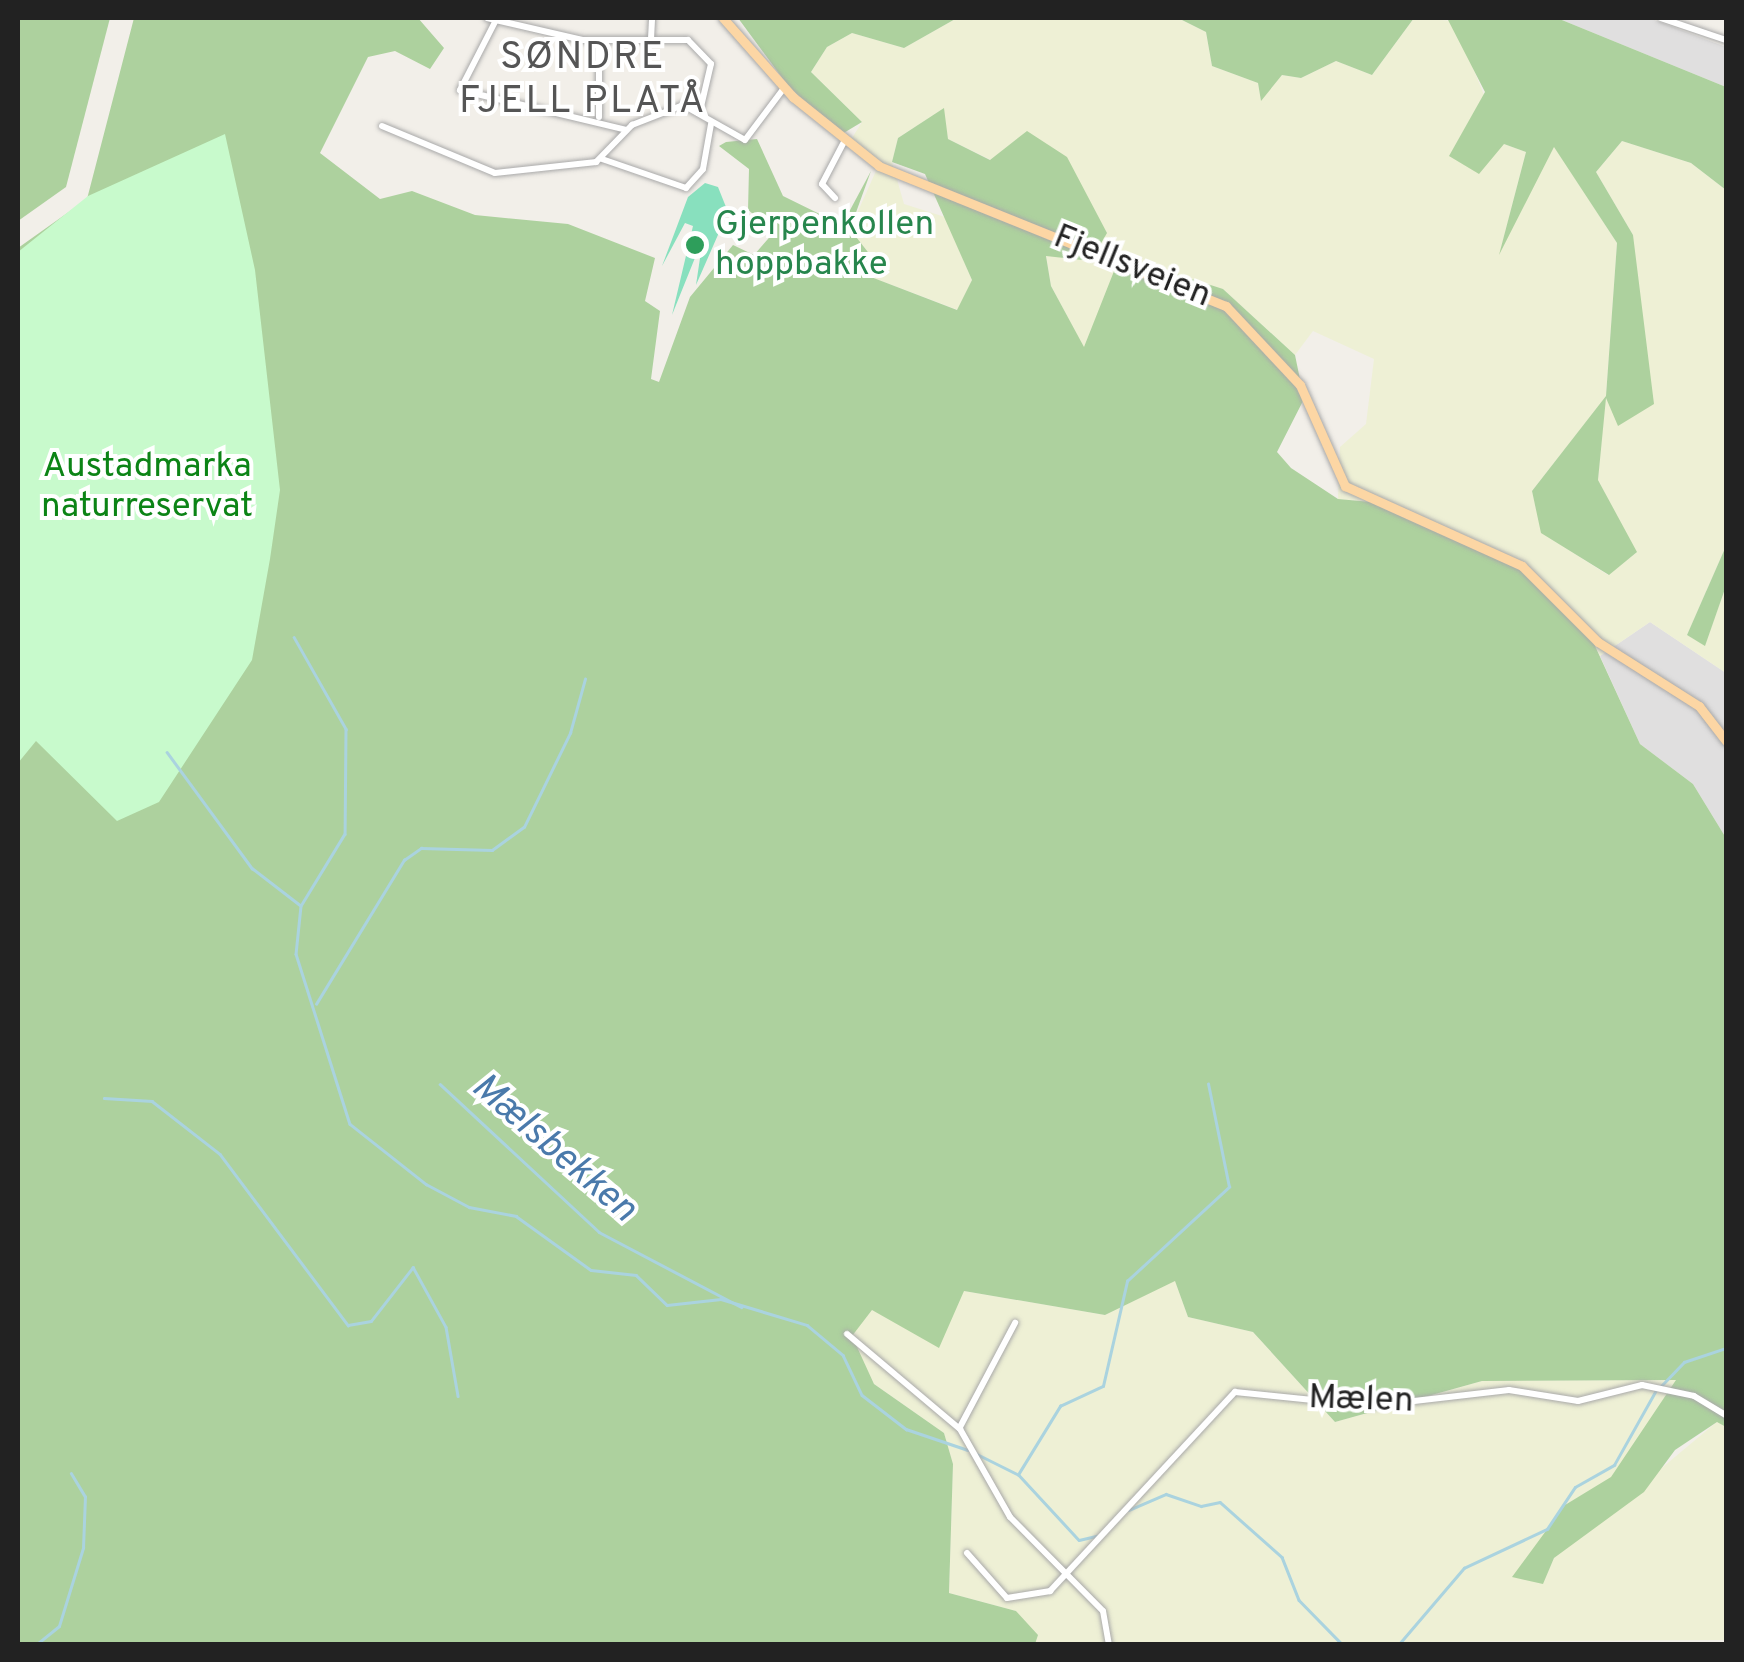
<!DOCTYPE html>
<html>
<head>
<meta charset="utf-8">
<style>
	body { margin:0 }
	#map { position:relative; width:1744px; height:1662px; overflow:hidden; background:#f2efe9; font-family:Overpass,sans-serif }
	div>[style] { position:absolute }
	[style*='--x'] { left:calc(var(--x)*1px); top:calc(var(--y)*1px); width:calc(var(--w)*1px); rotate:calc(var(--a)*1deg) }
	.residential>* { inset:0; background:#e0dfdf }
	.farmland>* { inset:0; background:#eef0d5 }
	.forest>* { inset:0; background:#add19e }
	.park>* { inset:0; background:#c8facc }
	.pitch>* { inset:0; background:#88e0be }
	.stream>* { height:2.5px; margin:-1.25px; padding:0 1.25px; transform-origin:1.25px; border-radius:1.25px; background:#aad3df }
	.roads { filter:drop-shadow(0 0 2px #a9a9a9) drop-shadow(0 0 2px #a9a9a9) }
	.minor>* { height:6px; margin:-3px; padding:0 3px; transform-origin:3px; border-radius:3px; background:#fff }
	.major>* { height:9px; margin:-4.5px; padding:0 4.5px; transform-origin:4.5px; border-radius:4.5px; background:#fcd6a4 }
	.dots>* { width:28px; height:28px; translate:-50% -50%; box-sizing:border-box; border:5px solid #fff; border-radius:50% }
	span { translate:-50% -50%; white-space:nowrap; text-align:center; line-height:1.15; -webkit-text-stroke:8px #fff; paint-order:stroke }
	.leisure-label { font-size:35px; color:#27864d }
	.left { translate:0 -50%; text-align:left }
	.street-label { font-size:35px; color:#222 }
	.park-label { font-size:35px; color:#0c8416 }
	.neighbourhood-label { font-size:38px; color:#555; letter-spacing:2.5px }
	.water-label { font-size:38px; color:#4a7aab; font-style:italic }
	.frame { position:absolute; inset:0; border:20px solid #222; pointer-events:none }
</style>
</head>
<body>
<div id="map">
	<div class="residential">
		<div style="clip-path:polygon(1557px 18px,1649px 18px,1726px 47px,1726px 87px)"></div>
		<div style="clip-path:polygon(1650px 622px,1726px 673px,1726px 838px,1693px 784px,1640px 744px,1600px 656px)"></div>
	</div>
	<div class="farmland">
		<div style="clip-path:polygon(evenodd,957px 18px,1178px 18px,1206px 32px,1212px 66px,1258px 83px,1261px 100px,1282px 75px,1301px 78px,1336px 61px,1372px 75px,1414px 18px,1454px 21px,1504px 144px,1526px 152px,1501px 248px,1554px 146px,1617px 243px,1606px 396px,1633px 235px,1596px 172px,1622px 141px,1691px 163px,1726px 190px,1726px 546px,1687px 635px,1705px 645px,1726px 586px,1726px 673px,1650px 622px,1600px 656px,1590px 635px,1371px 502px,1338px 499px,1340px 447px,1366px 424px,1374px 359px,1313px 331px,1295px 355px,1223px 289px,1084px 348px,1051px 286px,1046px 255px,991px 160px,948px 139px,943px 109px,898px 138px,892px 162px,904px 204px,945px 217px,972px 280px,958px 310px,871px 277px,871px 256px,850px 229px,880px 162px,852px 138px,862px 122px,811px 72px,827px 47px,852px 33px,904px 48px,957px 18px,1605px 398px,1598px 480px,1636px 553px,1608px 575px,1542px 533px,1532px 491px,1605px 398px)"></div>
		<div style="clip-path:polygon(1175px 1280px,1188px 1317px,1253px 1332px,1335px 1422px,1482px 1381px,1677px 1380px,1611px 1478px,1565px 1505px,1543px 1583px,1554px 1558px,1718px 1421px,1726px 1427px,1726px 1640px,1035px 1644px,1016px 1611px,949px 1593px,953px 1464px,944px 1433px,874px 1384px,851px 1336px,872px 1310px,964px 1291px,1105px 1315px)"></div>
	</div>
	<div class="forest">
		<div style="clip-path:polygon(18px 18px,110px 18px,66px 187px,18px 221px)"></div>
		<div style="clip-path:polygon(134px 18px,418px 18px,444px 48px,430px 69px,395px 51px,368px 57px,320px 153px,380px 199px,412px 191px,475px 215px,568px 224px,655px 258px,645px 301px,660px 311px,651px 379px,659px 382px,690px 297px,733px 245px,754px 255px,775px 231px,748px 210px,749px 169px,719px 146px,726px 142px,757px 139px,783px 196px,842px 225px,871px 171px,850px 229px,871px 256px,871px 277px,957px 310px,972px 280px,925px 174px,892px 162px,898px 138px,944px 108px,948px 139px,990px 160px,1027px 131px,1067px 157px,1107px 233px,1091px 261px,1046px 256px,1051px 286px,1084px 347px,1120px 256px,1223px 289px,1295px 355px,1304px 399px,1277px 452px,1291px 468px,1338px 499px,1371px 502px,1519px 564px,1590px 635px,1640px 744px,1693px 784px,1726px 838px,1726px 1427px,1717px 1422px,1675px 1450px,1644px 1492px,1554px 1558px,1543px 1584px,1512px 1577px,1565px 1505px,1611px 1477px,1676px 1380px,1482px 1381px,1335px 1422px,1253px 1332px,1188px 1317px,1175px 1281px,1105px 1315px,964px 1291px,939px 1348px,872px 1310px,852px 1336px,874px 1384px,944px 1433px,953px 1464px,949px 1593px,1016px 1611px,1038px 1635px,1035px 1644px,18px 1644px,18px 248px,87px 199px)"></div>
		<div style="clip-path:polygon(738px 18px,957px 18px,904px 48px,852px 33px,827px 47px,811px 72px,862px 122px,842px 134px,789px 87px)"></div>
		<div style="clip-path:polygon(1178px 18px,1414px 18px,1372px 75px,1336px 61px,1301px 78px,1282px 75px,1261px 101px,1258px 83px,1212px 66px,1206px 32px)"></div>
		<div style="clip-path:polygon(1447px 18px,1557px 18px,1726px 87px,1726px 190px,1691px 163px,1622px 141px,1596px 172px,1633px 235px,1654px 404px,1618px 426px,1606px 398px,1598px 480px,1637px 552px,1609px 575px,1541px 533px,1532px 491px,1606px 396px,1617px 243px,1554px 147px,1499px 255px,1526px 152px,1504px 144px,1479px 174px,1449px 156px,1485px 92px)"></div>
		<div style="clip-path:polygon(1726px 546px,1726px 586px,1705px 646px,1687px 635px)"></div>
	</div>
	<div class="park">
		<div style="clip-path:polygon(225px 134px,255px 270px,280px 490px,270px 559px,252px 660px,159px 802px,117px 821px,36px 741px,18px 763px,18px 252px,88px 196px)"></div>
	</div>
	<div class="pitch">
		<div style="clip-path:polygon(705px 183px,718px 187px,728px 212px,696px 285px,703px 238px,672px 315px,693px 226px,685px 223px,662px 266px,688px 197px)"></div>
	</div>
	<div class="stream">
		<div style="--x:294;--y:637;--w:106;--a:60.5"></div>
		<div style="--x:346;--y:729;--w:105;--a:90.5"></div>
		<div style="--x:345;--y:834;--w:84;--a:121.4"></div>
		<div style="--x:301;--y:906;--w:48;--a:95.9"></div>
		<div style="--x:296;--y:954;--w:178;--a:72.4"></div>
		<div style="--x:350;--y:1124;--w:97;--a:38.3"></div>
		<div style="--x:426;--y:1184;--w:49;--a:28.1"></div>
		<div style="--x:469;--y:1207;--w:48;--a:10.8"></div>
		<div style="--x:516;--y:1216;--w:92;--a:35.8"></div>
		<div style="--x:591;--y:1270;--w:45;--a:6.3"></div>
		<div style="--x:636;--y:1275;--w:43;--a:44.1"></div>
		<div style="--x:667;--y:1305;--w:54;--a:-6.3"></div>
		<div style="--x:721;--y:1299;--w:90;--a:16.8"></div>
		<div style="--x:807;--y:1325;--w:47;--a:39.8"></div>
		<div style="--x:843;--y:1355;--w:44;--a:64.6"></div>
		<div style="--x:862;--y:1395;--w:56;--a:37.7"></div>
		<div style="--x:906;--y:1429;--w:65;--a:18.7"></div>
		<div style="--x:167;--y:752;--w:144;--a:53.8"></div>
		<div style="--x:252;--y:868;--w:61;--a:37.6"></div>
		<div style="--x:316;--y:1004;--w:169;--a:-58.6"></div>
		<div style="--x:404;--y:860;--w:21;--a:-35"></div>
		<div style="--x:421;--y:848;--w:71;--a:1.6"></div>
		<div style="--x:492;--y:850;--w:39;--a:-36"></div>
		<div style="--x:524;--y:827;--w:105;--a:-63.9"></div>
		<div style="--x:570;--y:733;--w:56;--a:-74.5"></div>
		<div style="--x:440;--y:1084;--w:217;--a:42.9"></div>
		<div style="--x:599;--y:1232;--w:161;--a:27.8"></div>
		<div style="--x:104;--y:1098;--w:48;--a:3.6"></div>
		<div style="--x:152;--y:1101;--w:86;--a:37.9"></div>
		<div style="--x:220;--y:1154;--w:214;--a:53.2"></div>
		<div style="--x:348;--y:1325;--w:23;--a:-10"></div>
		<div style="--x:371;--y:1321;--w:68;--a:-52.1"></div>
		<div style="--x:413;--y:1267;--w:68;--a:61.2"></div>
		<div style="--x:446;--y:1327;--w:70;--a:80.1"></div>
		<div style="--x:1661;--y:1386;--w:33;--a:-46"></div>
		<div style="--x:1684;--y:1362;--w:44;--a:-18.4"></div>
		<div style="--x:975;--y:1453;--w:49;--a:26.6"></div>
		<div style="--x:1019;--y:1475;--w:88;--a:47.3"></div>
		<div style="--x:1079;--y:1540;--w:18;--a:-13"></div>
		<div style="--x:1019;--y:1473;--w:79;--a:-58.5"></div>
		<div style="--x:1060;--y:1406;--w:47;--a:-24.9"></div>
		<div style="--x:1103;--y:1386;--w:108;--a:-77.1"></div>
		<div style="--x:1127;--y:1281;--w:139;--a:-42.7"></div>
		<div style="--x:1229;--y:1187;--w:105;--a:-101.5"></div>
		<div style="--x:1129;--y:1510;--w:40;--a:-23.4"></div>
		<div style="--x:1166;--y:1494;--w:37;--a:19"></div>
		<div style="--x:1201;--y:1506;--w:19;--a:-12"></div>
		<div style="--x:1220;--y:1502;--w:83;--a:41.6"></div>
		<div style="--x:1282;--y:1557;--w:46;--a:68.4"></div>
		<div style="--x:1299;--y:1600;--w:62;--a:45.7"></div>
		<div style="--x:37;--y:1644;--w:28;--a:-39"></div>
		<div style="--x:59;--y:1626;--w:82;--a:-72.9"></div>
		<div style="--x:83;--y:1548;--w:51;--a:-87.8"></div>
		<div style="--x:85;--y:1497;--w:27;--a:-121"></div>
		<div style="--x:1399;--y:1644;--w:100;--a:-49.5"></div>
		<div style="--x:1464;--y:1568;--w:92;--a:-25.2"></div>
		<div style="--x:1547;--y:1529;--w:50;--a:-56.3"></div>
		<div style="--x:1575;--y:1487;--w:45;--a:-29.4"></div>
		<div style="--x:1614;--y:1465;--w:84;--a:-60.7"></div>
	</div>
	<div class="roads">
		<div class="minor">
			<div style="--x:487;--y:18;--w:98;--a:13"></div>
			<div style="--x:582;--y:40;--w:106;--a:0"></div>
			<div style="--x:688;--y:40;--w:33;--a:46"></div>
			<div style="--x:711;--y:64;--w:48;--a:103.2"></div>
			<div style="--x:1661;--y:18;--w:69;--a:18.7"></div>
			<div style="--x:496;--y:20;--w:79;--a:117.2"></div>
			<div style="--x:460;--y:90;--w:171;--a:13.5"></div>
			<div style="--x:651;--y:39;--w:21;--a:-87"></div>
			<div style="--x:599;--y:117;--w:76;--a:-90"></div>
			<div style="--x:382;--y:126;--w:122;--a:22.6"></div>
			<div style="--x:495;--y:173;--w:102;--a:-6.2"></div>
			<div style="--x:596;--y:162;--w:52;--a:-45.8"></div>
			<div style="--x:632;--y:125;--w:55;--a:-21.4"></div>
			<div style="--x:683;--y:105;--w:71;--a:29.4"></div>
			<div style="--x:745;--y:140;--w:65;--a:-53.1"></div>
			<div style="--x:602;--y:159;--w:89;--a:19"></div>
			<div style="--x:686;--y:188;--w:25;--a:-48"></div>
			<div style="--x:703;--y:169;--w:46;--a:-79.9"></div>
			<div style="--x:835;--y:198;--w:19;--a:-133"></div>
			<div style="--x:822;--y:184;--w:50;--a:-62.4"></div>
			<div style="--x:847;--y:1334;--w:148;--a:40.1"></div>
			<div style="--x:960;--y:1429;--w:101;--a:60.4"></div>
			<div style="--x:1010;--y:1517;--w:132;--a:45.3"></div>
			<div style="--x:1103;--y:1611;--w:34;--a:80"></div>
			<div style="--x:960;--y:1427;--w:118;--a:-62.1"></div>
			<div style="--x:967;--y:1553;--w:60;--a:48.4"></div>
			<div style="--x:1007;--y:1598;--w:44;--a:-9.2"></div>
			<div style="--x:1050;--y:1591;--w:272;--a:-47.1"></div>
			<div style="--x:1235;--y:1392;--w:137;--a:5.9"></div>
			<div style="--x:1371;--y:1406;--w:139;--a:-6.6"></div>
			<div style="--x:1509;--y:1390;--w:70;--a:9.1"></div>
			<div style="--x:1578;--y:1401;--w:66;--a:-14"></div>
			<div style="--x:1642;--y:1385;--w:53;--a:11.9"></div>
			<div style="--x:1694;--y:1396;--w:37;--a:31"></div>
		</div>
		<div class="major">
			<div style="--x:723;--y:18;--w:106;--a:48.5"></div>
			<div style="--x:793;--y:97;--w:110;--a:38.7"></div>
			<div style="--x:879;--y:166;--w:374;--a:22"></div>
			<div style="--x:1226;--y:306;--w:108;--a:46.9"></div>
			<div style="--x:1300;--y:385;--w:111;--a:66"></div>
			<div style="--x:1345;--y:486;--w:194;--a:24.3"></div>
			<div style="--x:1522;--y:566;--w:107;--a:45"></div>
			<div style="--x:1598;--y:642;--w:120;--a:32.4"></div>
			<div style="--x:1699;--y:706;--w:44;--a:52.4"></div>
		</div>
	</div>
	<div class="dots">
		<div style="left:695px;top:245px;background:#2e9e5b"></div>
	</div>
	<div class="leisure-label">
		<span class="left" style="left:715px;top:245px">Gjerpenkollen<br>hoppbakke</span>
	</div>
	<div class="street-label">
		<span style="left:1132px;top:267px;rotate:22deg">Fjellsveien</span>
		<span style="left:1361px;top:1400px;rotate:2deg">Mælen</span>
	</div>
	<div class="park-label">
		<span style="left:147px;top:487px">Austadmarka<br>naturreservat</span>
	</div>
	<div class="neighbourhood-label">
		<span style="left:583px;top:81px">SØNDRE<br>FJELL PLATÅ</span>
	</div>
	<div class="water-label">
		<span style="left:553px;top:1149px;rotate:41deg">Mælsbekken</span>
	</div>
	<div class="frame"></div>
</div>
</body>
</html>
